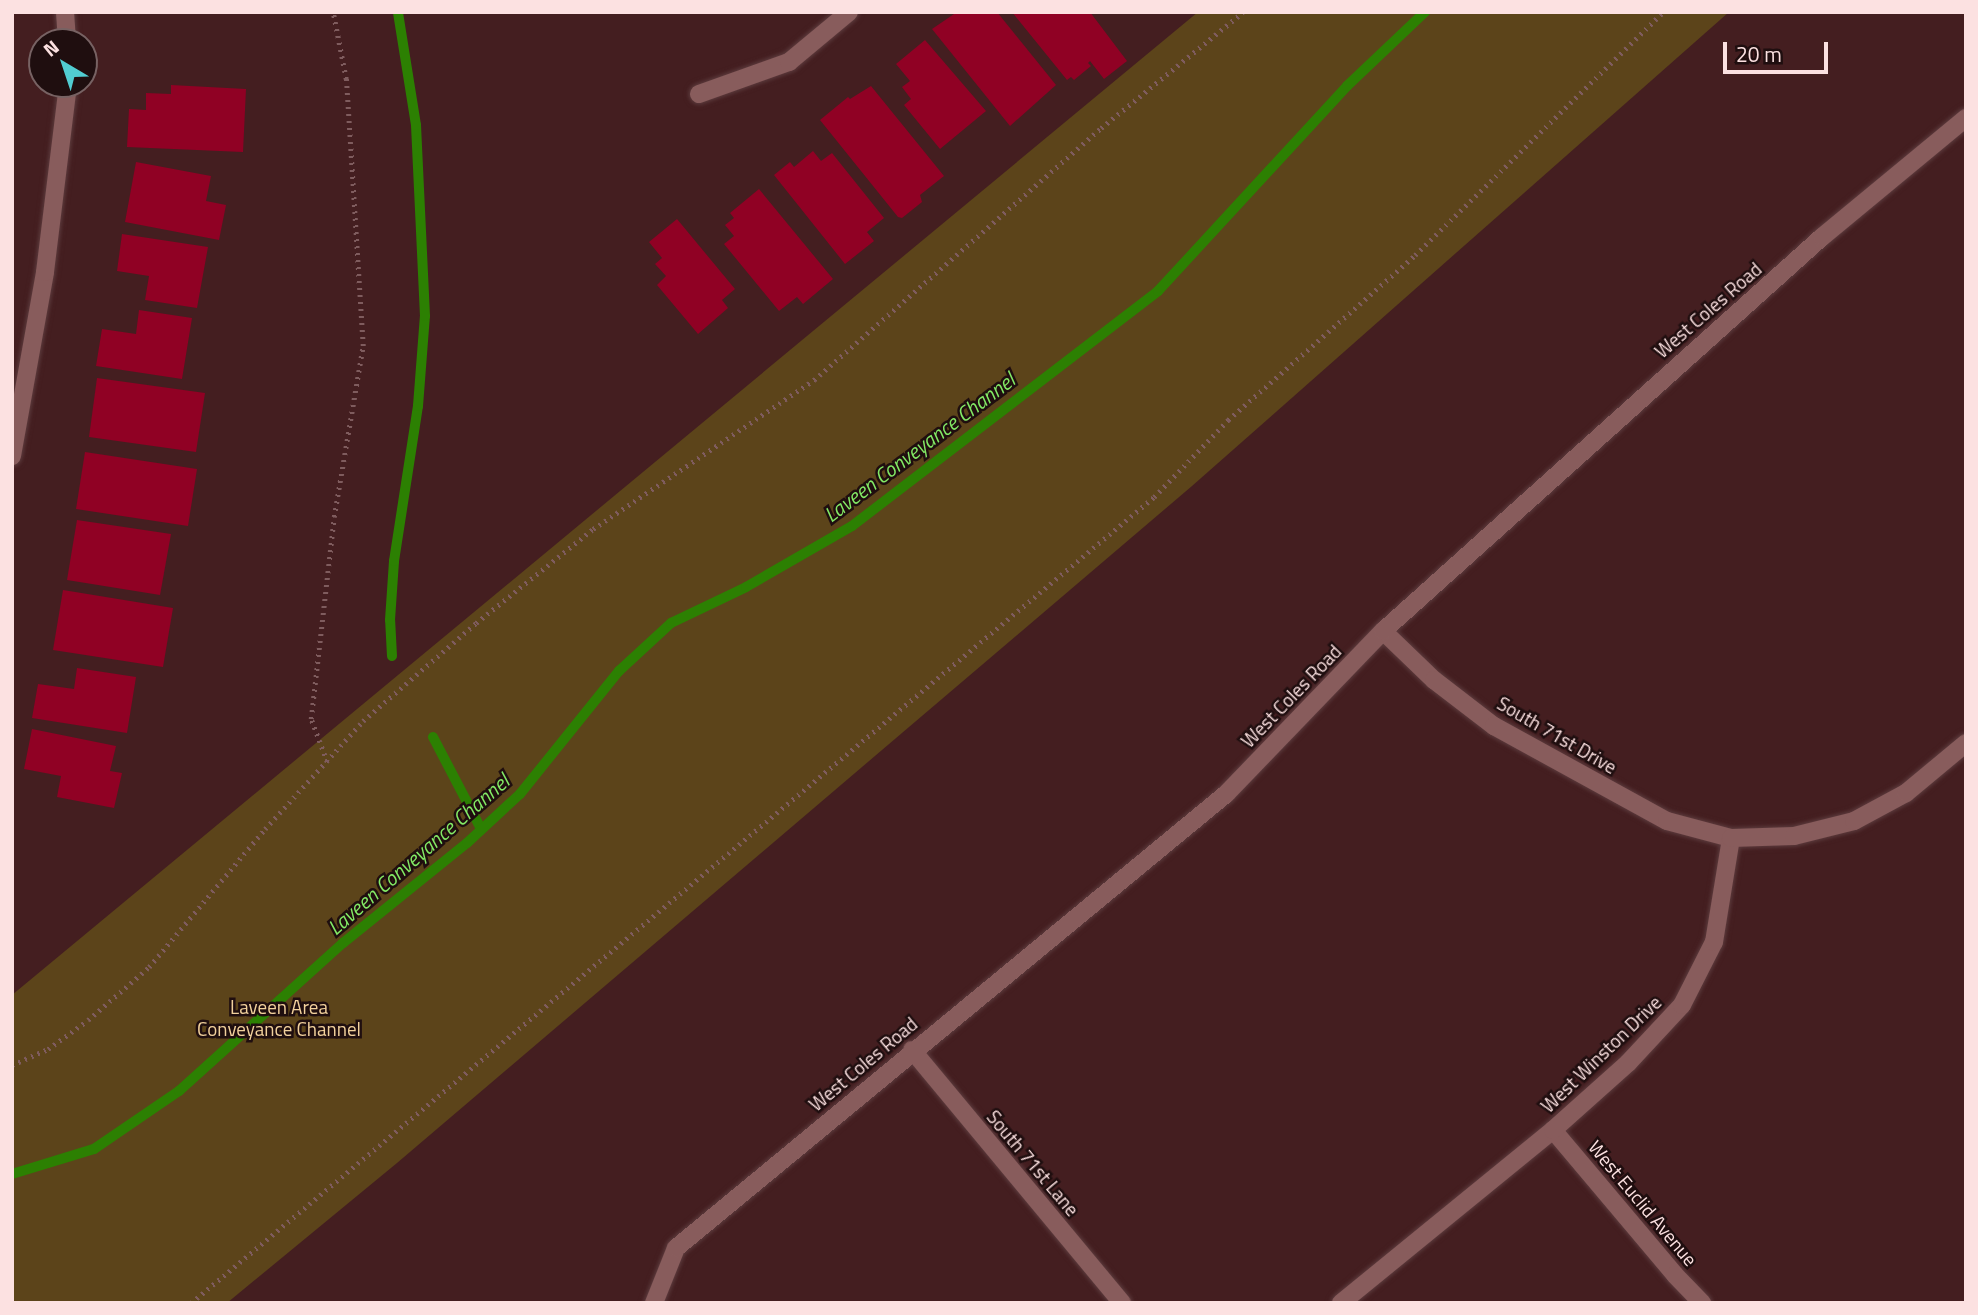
<!DOCTYPE html>
<html>
<head>
<meta charset="utf-8">
<style>
	body { margin:0 }
	#map { position:relative; width:1978px; height:1315px; overflow:hidden; background:#441e20; font-family:"Titillium Web",sans-serif }
	div>[style] { position:absolute }
	[style*='--x'] { left:calc(var(--x)*1px); top:calc(var(--y)*1px); width:calc(var(--w)*1px); rotate:calc(var(--a)*1deg) }
	.green>* { inset:0; background:#5c441a }
	.stream>* { height:10px; margin:-5px; padding:0 5px; transform-origin:5px; border-radius:5px; background:#2c8002 }
	.building>* { inset:0; background:#900124 }
	.path>* { height:4.5px; margin-top:-2.25px; transform-origin:0; background:repeating-linear-gradient(90deg,#7f5c5e 0 2px,transparent 0 7px) }
	.roads { filter:drop-shadow(0 0 2px #5c3b3d) drop-shadow(0 0 2px #5c3b3d) }
	.street>* { height:18px; margin:-9px; padding:0 9px; transform-origin:9px; border-radius:9px; background:#885c5c }
	span { translate:-50% -50%; white-space:nowrap; text-align:center; line-height:1.15; -webkit-text-stroke:5px #1f0e0f; paint-order:stroke }
	.street-label { font-size:19px; color:#fce1e1 }
	.park-label { font-size:19px; color:#f2d19c }
	.water-label { font-size:21px; color:#83e965; font-style:italic }
	.frame { position:absolute; inset:0; border:14px solid #fce1e1; pointer-events:none }
	.north { position:absolute; left:28px; top:28px; width:70px; height:70px; box-sizing:border-box; background:#1f0e0f; border:2px solid #776263; border-radius:50%; rotate:321deg; font-size:19px; font-weight:700; line-height:28px; text-align:center; color:#fce1e1 }
	.north::after { content:''; display:block; margin:auto; width:24px; height:32px; background:#51ccd1; clip-path:polygon(50% 0,100% 100%,50% 72%,0 100%) }
	.scale { position:absolute; left:1723px; top:42px; width:105px; height:32px; box-sizing:border-box; border:4px solid #fce1e1; border-top:0; padding-left:9px; font-size:21px; line-height:24px; white-space:nowrap; color:#fce1e1; -webkit-text-stroke:5px #1f0e0f; paint-order:stroke }
</style>
</head>
<body>
<div id="map">
	<div class="green">
		<div style="clip-path:polygon(1198px 12px,1729px 12px,1192px 486px,397px 1163px,227px 1303px,12px 1303px,12px 995px)"></div>
	</div>
	<div class="stream">
		<div style="--x:392;--y:656;--w:36;--a:-93"></div>
		<div style="--x:390;--y:620;--w:59;--a:-86.1"></div>
		<div style="--x:394;--y:561;--w:157;--a:-81.2"></div>
		<div style="--x:418;--y:406;--w:90;--a:-85.6"></div>
		<div style="--x:425;--y:316;--w:191;--a:-92.7"></div>
		<div style="--x:416;--y:125;--w:114;--a:-99.1"></div>
		<div style="--x:433;--y:737;--w:104;--a:62.4"></div>
		<div style="--x:12;--y:1174;--w:86;--a:-17"></div>
		<div style="--x:94;--y:1149;--w:103;--a:-34.3"></div>
		<div style="--x:179;--y:1091;--w:221;--a:-42.1"></div>
		<div style="--x:343;--y:943;--w:159;--a:-38.9"></div>
		<div style="--x:467;--y:843;--w:72;--a:-42.8"></div>
		<div style="--x:520;--y:794;--w:158;--a:-51.2"></div>
		<div style="--x:619;--y:671;--w:71;--a:-42.7"></div>
		<div style="--x:671;--y:623;--w:83;--a:-25.6"></div>
		<div style="--x:746;--y:587;--w:122;--a:-29.9"></div>
		<div style="--x:852;--y:526;--w:386;--a:-37.5"></div>
		<div style="--x:1158;--y:291;--w:279;--a:-47.3"></div>
		<div style="--x:1347;--y:86;--w:108;--a:-43.5"></div>
	</div>
	<div class="building">
		<div style="clip-path:polygon(957px 12px,997px 12px,1056px 85px,1010px 126px,932px 29px)"></div>
		<div style="clip-path:polygon(1012px 12px,1090px 12px,1127px 61px,1104px 79px,1090px 61px,1088px 63px,1091px 66px,1074px 80px,1071px 77px,1067px 80px)"></div>
		<div style="clip-path:polygon(925px 40px,986px 111px,940px 149px,904px 105px,911px 99px,902px 87px,910px 81px,896px 64px)"></div>
		<div style="clip-path:polygon(171px 85px,246px 89px,243px 152px,127px 147px,129px 109px,146px 110px,146px 93px,171px 94px)"></div>
		<div style="clip-path:polygon(871px 86px,944px 176px,920px 195px,922px 202px,902px 218px,898px 217px,820px 120px,848px 97px,850px 99px)"></div>
		<div style="clip-path:polygon(813px 151px,821px 161px,832px 153px,884px 218px,867px 232px,874px 241px,845px 264px,774px 175px,790px 162px,794px 167px)"></div>
		<div style="clip-path:polygon(136px 162px,211px 176px,206px 201px,226px 205px,219px 240px,125px 222px)"></div>
		<div style="clip-path:polygon(759px 189px,833px 279px,803px 304px,797px 297px,779px 311px,724px 244px,734px 236px,725px 225px,734px 218px,730px 213px)"></div>
		<div style="clip-path:polygon(677px 219px,735px 289px,722px 300px,728px 308px,698px 334px,657px 285px,666px 276px,655px 264px,662px 258px,649px 242px)"></div>
		<div style="clip-path:polygon(122px 234px,208px 247px,197px 308px,145px 300px,149px 276px,117px 271px)"></div>
		<div style="clip-path:polygon(139px 310px,192px 318px,182px 379px,96px 366px,102px 329px,136px 334px)"></div>
		<div style="clip-path:polygon(97px 378px,205px 393px,196px 452px,89px 437px)"></div>
		<div style="clip-path:polygon(85px 452px,197px 469px,188px 526px,76px 509px)"></div>
		<div style="clip-path:polygon(77px 520px,171px 534px,160px 595px,67px 580px)"></div>
		<div style="clip-path:polygon(63px 590px,173px 608px,163px 667px,53px 650px)"></div>
		<div style="clip-path:polygon(77px 668px,136px 677px,127px 733px,32px 718px,38px 684px,74px 689px)"></div>
		<div style="clip-path:polygon(32px 729px,116px 746px,110px 771px,122px 773px,114px 808px,57px 797px,61px 776px,24px 769px)"></div>
	</div>
	<div class="path">
		<div style="--x:327;--y:762;--w:46;--a:-110.4"></div>
		<div style="--x:311;--y:719;--w:203;--a:-83.5"></div>
		<div style="--x:334;--y:517;--w:173;--a:-80.4"></div>
		<div style="--x:363;--y:346;--w:268;--a:-93.6"></div>
		<div style="--x:346;--y:79;--w:68;--a:-101"></div>
		<div style="--x:12;--y:1065;--w:39;--a:-24"></div>
		<div style="--x:48;--y:1049;--w:49;--a:-35.9"></div>
		<div style="--x:88;--y:1020;--w:81;--a:-41"></div>
		<div style="--x:149;--y:967;--w:180;--a:-50"></div>
		<div style="--x:265;--y:829;--w:146;--a:-47.8"></div>
		<div style="--x:363;--y:721;--w:150;--a:-40.9"></div>
		<div style="--x:476;--y:623;--w:150;--a:-38.8"></div>
		<div style="--x:593;--y:529;--w:267;--a:-34"></div>
		<div style="--x:814;--y:380;--w:382;--a:-41.3"></div>
		<div style="--x:1101;--y:128;--w:183;--a:-39.2"></div>
		<div style="--x:191;--y:1303;--w:1256;--a:-39.93"></div>
		<div style="--x:1154;--y:497;--w:107;--a:-46.1"></div>
		<div style="--x:1228;--y:420;--w:249;--a:-41.4"></div>
		<div style="--x:1415;--y:255;--w:347;--a:-44.4"></div>
	</div>
	<div class="roads">
		<div class="street">
			<div style="--x:65;--y:12;--w:30;--a:86"></div>
			<div style="--x:699;--y:94;--w:96;--a:-19.6"></div>
			<div style="--x:789;--y:62;--w:78;--a:-39.8"></div>
			<div style="--x:12;--y:456;--w:187;--a:-79.8"></div>
			<div style="--x:45;--y:272;--w:189;--a:-83"></div>
			<div style="--x:1383;--y:631;--w:71;--a:43.9"></div>
			<div style="--x:1434;--y:680;--w:76;--a:37.5"></div>
			<div style="--x:1494;--y:726;--w:197;--a:28.8"></div>
			<div style="--x:1667;--y:821;--w:66;--a:14.9"></div>
			<div style="--x:912;--y:1050;--w:329;--a:50.3"></div>
			<div style="--x:1553;--y:1130;--w:189;--a:49.9"></div>
			<div style="--x:1675;--y:1275;--w:39;--a:46"></div>
			<div style="--x:654;--y:1303;--w:59;--a:-68.2"></div>
			<div style="--x:676;--y:1248;--w:713;--a:-39.54"></div>
			<div style="--x:1226;--y:794;--w:226;--a:-46.1"></div>
			<div style="--x:1383;--y:631;--w:590;--a:-41.91"></div>
			<div style="--x:1822;--y:237;--w:187;--a:-39.6"></div>
			<div style="--x:1341;--y:1303;--w:274;--a:-39.2"></div>
			<div style="--x:1553;--y:1130;--w:101;--a:-41.8"></div>
			<div style="--x:1628;--y:1063;--w:79;--a:-47"></div>
			<div style="--x:1682;--y:1005;--w:71;--a:-63.1"></div>
			<div style="--x:1714;--y:942;--w:105;--a:-80.7"></div>
			<div style="--x:1731;--y:838;--w:63;--a:-1.8"></div>
			<div style="--x:1794;--y:836;--w:62;--a:-14"></div>
			<div style="--x:1854;--y:821;--w:59;--a:-28.3"></div>
			<div style="--x:1906;--y:793;--w:78;--a:-39.8"></div>
		</div>
	</div>
	<div class="street-label">
		<span style="left:1708px;top:310px;rotate:-41deg">West Coles Road</span>
		<span style="left:1291px;top:696px;rotate:-46deg">West Coles Road</span>
		<span style="left:1557px;top:735px;rotate:30deg">South 71st Drive</span>
		<span style="left:1601px;top:1054px;rotate:-44deg">West Winston Drive</span>
		<span style="left:863px;top:1064px;rotate:-40deg">West Coles Road</span>
		<span style="left:1033px;top:1163px;rotate:50deg">South 71st Lane</span>
		<span style="left:1643px;top:1203px;rotate:50deg">West Euclid Avenue</span>
	</div>
	<div class="park-label">
		<span style="left:279px;top:1018px">Laveen Area<br>Conveyance Channel</span>
	</div>
	<div class="water-label">
		<span style="left:919px;top:447px;rotate:-37deg">Laveen Conveyance Channel</span>
		<span style="left:418px;top:854px;rotate:-41deg">Laveen Conveyance Channel</span>
	</div>
	<div class="frame"></div>
	<div class="north">N</div>
	<div class="scale">20 m</div>
</div>
</body>
</html>
